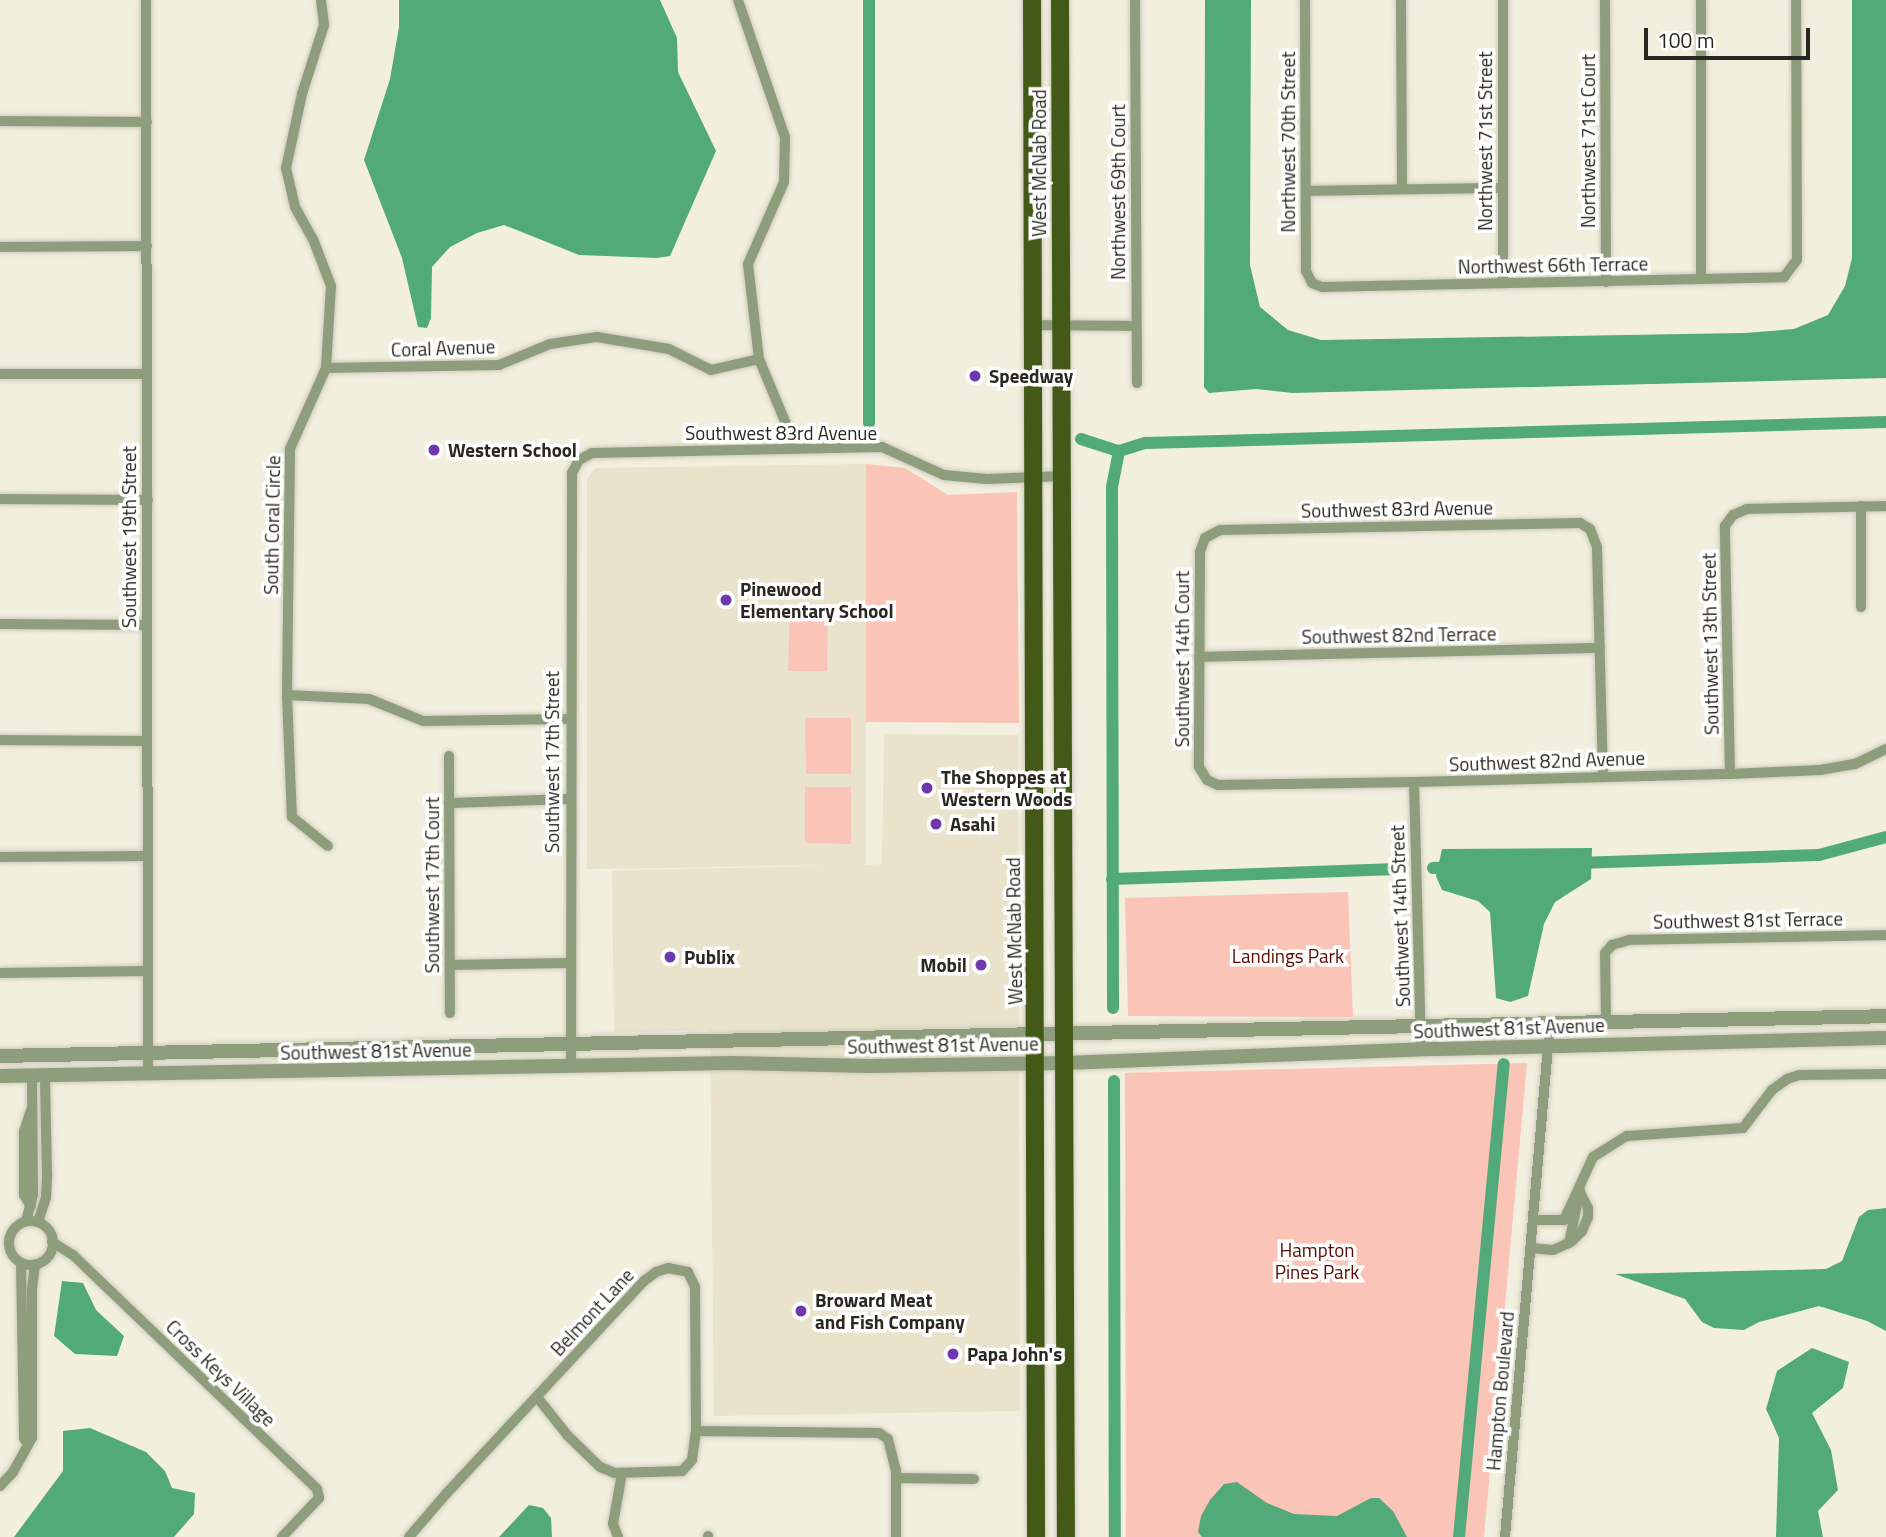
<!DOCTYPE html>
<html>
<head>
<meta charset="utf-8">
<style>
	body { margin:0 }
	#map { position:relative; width:1886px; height:1537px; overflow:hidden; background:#f2efde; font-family:"Titillium Web",sans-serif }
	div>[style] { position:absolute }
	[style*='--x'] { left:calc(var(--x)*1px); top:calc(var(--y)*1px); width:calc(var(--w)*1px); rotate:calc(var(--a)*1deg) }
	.built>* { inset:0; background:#e9e3cb }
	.green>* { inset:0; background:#fac4b7 }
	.water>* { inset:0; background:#52a97a }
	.canal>* { height:12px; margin:-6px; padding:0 6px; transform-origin:6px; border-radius:6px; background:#52a97a }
	.roads { filter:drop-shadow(0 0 2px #cecbbc) drop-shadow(0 0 2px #cecbbc) }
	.minor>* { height:10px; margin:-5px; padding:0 5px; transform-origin:5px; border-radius:5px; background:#8e9d7c }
	.minor>.ring { margin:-5px; padding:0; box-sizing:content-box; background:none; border:10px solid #8e9d7c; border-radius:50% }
	.tertiary>* { height:14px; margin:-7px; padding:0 7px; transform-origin:7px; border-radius:7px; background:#8e9d7c }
	.primary>* { height:18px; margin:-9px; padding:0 9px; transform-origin:9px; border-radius:9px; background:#425918 }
	.dots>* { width:19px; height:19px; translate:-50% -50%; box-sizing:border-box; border:4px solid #fff; border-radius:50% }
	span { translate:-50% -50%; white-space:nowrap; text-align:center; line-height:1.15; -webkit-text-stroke:7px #fff; paint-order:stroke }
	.street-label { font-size:19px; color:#292721 }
	.poi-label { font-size:19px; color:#292721; font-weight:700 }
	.left { translate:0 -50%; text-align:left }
	.right { translate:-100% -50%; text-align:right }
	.park-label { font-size:19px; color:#590b00 }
	.scale { position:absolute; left:1644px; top:28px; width:166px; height:32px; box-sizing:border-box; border:4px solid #292721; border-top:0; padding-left:9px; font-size:21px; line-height:24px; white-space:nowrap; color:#292721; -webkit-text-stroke:5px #fff; paint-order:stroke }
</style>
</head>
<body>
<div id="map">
	<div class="built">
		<div style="clip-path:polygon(866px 464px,866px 865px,882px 864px,884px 734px,1018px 735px,1020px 1411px,714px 1416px,710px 1030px,614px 1033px,612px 871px,845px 865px,587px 869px,587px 479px,595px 468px)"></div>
	</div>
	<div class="green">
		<div style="clip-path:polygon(866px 464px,905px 468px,948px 495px,1017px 492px,1019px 723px,866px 722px)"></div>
		<div style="clip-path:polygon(790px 607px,828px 607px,827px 671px,788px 671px)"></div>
		<div style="clip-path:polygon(805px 718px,851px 718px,851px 774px,806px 774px)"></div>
		<div style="clip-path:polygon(805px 787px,851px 787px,851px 844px,805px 843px)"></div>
		<div style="clip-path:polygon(1348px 892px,1353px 1017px,1128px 1016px,1125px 898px)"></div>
		<div style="clip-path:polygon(1527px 1063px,1484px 1537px,1126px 1537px,1125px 1073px)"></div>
	</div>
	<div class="water">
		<div style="clip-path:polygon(399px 0,660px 0,677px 38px,678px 72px,716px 151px,670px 256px,657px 258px,579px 255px,504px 225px,477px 233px,450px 247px,432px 267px,431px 318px,427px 328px,418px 327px,402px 258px,364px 160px,390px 79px,399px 27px)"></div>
		<div style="clip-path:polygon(1205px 0,1251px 0,1250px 265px,1260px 307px,1288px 330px,1321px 340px,1745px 333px,1794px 329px,1828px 315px,1845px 286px,1852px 258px,1852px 0,1886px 0,1886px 378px,1292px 393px,1256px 389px,1209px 393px,1204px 387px)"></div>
		<div style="clip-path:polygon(1592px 848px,1591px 879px,1555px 902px,1544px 924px,1528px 996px,1510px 1002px,1496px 998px,1490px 912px,1478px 901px,1442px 890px,1436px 876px,1442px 849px)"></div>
		<div style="clip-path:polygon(1886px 1208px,1886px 1331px,1867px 1321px,1819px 1306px,1759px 1322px,1744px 1330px,1714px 1328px,1702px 1322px,1685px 1299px,1615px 1274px,1826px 1269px,1842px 1261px,1859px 1217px,1868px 1210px)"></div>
		<div style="clip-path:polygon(62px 1281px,83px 1283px,96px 1310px,124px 1336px,117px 1356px,75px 1354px,54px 1336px)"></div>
		<div style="clip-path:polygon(1812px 1348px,1849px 1362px,1843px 1388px,1812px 1413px,1831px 1450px,1838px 1490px,1818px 1511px,1823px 1537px,1776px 1537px,1779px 1438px,1766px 1409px,1777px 1371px)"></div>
		<div style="clip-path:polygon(90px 1428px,146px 1452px,165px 1471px,172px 1488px,195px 1493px,194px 1514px,174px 1537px,14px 1537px,63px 1471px,63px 1431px)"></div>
		<div style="clip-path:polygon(1237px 1482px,1267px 1503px,1294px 1514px,1337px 1516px,1371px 1498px,1379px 1498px,1393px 1511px,1407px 1537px,1202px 1537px,1198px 1532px,1201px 1516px,1210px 1500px,1224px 1484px)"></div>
		<div style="clip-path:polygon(529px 1505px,543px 1508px,551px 1518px,552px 1537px,499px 1537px)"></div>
	</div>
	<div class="canal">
		<div style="--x:869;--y:423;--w:423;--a:-90"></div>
		<div style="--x:1081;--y:439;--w:40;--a:18"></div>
		<div style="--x:1577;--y:863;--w:242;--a:-1.9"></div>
		<div style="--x:1819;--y:855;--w:69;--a:-15"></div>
		<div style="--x:1433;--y:868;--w:21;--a:-3"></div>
		<div style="--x:1112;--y:879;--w:286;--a:-2"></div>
		<div style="--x:1113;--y:1008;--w:521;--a:-90.11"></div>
		<div style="--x:1112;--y:487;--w:37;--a:-79"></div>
		<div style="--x:1119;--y:451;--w:28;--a:-17"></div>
		<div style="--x:1146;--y:443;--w:740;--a:-1.63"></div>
		<div style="--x:1114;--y:1081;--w:456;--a:89.9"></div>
		<div style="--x:1459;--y:1537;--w:475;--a:-84.6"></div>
	</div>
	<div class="roads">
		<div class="minor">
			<div style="--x:146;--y:0;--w:1074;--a:89.89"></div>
			<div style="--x:321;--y:0;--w:25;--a:83"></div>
			<div style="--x:324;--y:25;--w:72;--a:107.7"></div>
			<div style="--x:302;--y:94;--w:76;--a:102.2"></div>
			<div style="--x:286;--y:168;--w:40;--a:77"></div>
			<div style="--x:295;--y:207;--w:37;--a:61"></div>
			<div style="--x:313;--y:239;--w:50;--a:69"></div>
			<div style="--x:331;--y:286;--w:82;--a:93.5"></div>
			<div style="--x:326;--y:368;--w:89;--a:114"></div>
			<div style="--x:290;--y:449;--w:246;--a:90.7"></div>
			<div style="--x:287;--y:695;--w:122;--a:87.7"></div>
			<div style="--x:292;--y:817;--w:46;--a:38.9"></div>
			<div style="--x:738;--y:0;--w:145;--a:71.1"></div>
			<div style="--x:785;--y:137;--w:45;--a:91.3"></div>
			<div style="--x:784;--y:182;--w:90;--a:113.7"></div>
			<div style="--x:748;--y:264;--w:96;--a:83.4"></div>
			<div style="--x:759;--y:359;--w:96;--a:67.4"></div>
			<div style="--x:1135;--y:0;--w:383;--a:89.7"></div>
			<div style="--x:1305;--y:0;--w:271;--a:89.8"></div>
			<div style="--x:1306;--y:271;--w:13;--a:63"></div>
			<div style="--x:1312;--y:283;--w:11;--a:22"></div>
			<div style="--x:1322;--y:287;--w:462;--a:-1.2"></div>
			<div style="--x:1784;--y:277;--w:21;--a:-53"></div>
			<div style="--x:1797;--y:260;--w:260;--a:-90.2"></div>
			<div style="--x:1401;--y:0;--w:189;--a:89.7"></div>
			<div style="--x:1503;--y:0;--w:283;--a:90"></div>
			<div style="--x:1605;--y:0;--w:282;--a:89.8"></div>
			<div style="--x:1701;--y:0;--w:279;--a:90"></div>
			<div style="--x:0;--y:121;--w:147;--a:0.4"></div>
			<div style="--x:1306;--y:191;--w:197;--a:-0.9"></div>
			<div style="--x:0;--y:247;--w:147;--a:-0.4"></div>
			<div style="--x:1031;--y:325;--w:105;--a:0.5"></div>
			<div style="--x:326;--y:368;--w:173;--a:-1"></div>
			<div style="--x:499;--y:365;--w:55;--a:-22.4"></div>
			<div style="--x:550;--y:344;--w:48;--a:-8.5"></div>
			<div style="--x:597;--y:337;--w:73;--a:9.5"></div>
			<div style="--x:669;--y:349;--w:47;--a:26.6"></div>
			<div style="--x:711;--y:370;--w:49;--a:-12.9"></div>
			<div style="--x:0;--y:374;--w:147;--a:0"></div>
			<div style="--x:0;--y:499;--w:148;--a:0.4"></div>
			<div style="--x:1861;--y:506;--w:101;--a:90"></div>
			<div style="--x:0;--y:624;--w:146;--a:0.4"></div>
			<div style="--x:1199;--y:657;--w:401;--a:-1.3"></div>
			<div style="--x:287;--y:695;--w:82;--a:2.8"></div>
			<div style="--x:369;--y:699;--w:58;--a:22.2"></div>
			<div style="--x:423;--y:721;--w:146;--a:-0.8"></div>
			<div style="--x:0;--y:740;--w:147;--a:0.4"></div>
			<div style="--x:449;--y:756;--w:257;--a:89.8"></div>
			<div style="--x:1730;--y:774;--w:248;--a:-91.2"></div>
			<div style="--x:1725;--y:526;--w:14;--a:-54"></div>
			<div style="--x:1733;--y:515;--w:15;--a:-23"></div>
			<div style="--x:1747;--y:509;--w:139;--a:-1.2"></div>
			<div style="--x:1603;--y:777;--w:230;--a:-91.5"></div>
			<div style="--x:1597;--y:547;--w:19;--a:-111"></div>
			<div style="--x:1590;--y:529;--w:12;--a:-149"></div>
			<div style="--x:1580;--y:523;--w:360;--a:178.9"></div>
			<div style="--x:1220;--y:530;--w:17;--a:152"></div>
			<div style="--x:1205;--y:538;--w:15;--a:110"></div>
			<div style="--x:1200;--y:552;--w:215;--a:90.3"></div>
			<div style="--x:1199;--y:767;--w:15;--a:58"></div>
			<div style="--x:1207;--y:780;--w:12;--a:24"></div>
			<div style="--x:1218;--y:785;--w:196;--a:-0.9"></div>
			<div style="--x:1414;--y:782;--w:316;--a:-1.5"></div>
			<div style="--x:1730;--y:774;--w:90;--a:-2.5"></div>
			<div style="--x:1820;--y:770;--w:36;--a:-10"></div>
			<div style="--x:1855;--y:764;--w:34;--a:-26"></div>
			<div style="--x:1414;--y:782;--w:267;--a:88.5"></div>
			<div style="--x:449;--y:803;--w:120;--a:-1.9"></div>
			<div style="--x:0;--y:857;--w:148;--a:-0.4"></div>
			<div style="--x:450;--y:965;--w:119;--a:-1"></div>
			<div style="--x:0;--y:973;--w:147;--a:-0.8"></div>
			<div style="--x:1606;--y:1022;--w:69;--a:-90.8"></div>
			<div style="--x:1605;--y:953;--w:11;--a:-49"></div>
			<div style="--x:1612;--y:945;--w:18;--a:-16"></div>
			<div style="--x:1629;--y:940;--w:257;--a:-1.1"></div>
			<div style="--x:571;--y:1066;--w:593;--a:-89.9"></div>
			<div style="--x:572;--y:473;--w:15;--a:-62"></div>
			<div style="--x:579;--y:460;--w:15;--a:-28"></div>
			<div style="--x:592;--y:453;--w:290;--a:-1.2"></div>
			<div style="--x:882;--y:447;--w:68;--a:24.3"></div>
			<div style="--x:944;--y:475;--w:43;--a:5.3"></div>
			<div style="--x:987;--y:479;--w:76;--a:-2.3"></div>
			<div style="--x:31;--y:1110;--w:22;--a:108"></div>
			<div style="--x:24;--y:1131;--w:64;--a:90"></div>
			<div style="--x:24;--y:1195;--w:13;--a:58"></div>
			<div style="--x:1533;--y:1220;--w:31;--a:0"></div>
			<div style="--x:1564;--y:1220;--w:69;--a:-65.3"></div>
			<div style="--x:1593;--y:1157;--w:40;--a:-32"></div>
			<div style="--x:1627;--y:1136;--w:116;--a:-3.9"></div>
			<div style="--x:1743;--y:1128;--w:48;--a:-52.7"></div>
			<div style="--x:1772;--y:1090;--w:19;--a:-36"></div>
			<div style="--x:1787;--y:1079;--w:13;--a:-18"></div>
			<div style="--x:1799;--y:1075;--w:87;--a:-0.7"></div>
			<div style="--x:26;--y:1221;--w:28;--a:-75"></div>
			<div style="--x:33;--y:1194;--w:118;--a:-90.5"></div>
			<div class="ring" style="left:9px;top:1221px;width:34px;height:34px"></div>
			<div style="--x:38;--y:1222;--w:26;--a:-72"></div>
			<div style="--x:46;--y:1197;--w:22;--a:-87"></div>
			<div style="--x:47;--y:1175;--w:99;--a:-91.2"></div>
			<div style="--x:52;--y:1242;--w:25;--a:32"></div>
			<div style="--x:73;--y:1255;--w:338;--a:43.8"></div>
			<div style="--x:317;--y:1489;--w:9;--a:77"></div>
			<div style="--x:319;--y:1498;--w:54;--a:133.5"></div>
			<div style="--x:1571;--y:1242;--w:16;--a:-45"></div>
			<div style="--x:1582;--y:1231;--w:15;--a:-67"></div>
			<div style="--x:1588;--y:1217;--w:9;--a:-90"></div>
			<div style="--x:1588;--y:1208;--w:18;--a:-117"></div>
			<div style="--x:1530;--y:1248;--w:23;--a:5"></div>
			<div style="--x:1553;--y:1250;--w:17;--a:-24"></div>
			<div style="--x:1569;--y:1243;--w:54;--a:-78.3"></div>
			<div style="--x:21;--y:1263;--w:175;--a:89"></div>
			<div style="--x:24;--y:1438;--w:8;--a:60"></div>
			<div style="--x:696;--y:1431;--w:183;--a:0.6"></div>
			<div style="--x:879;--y:1433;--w:11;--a:34"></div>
			<div style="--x:888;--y:1439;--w:32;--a:76"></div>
			<div style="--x:896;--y:1470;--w:67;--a:90"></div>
			<div style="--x:896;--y:1478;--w:78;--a:0.7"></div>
			<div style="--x:0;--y:1486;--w:19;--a:-47"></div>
			<div style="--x:13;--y:1472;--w:39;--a:-61"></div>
			<div style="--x:32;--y:1438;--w:149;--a:-90"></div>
			<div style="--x:32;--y:1289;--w:25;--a:-83"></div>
			<div style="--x:708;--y:1536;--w:1;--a:90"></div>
			<div style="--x:409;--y:1537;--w:57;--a:-49.3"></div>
			<div style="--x:446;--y:1494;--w:291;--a:-47.1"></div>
			<div style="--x:644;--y:1281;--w:15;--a:-37"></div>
			<div style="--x:656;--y:1272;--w:13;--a:-18"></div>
			<div style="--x:668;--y:1268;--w:20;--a:11"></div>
			<div style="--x:688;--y:1272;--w:17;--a:65"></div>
			<div style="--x:695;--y:1287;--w:144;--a:89.6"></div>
			<div style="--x:696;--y:1431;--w:29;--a:98"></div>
			<div style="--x:692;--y:1460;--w:15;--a:132"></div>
			<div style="--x:682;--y:1471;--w:67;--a:178.3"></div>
			<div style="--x:615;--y:1473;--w:16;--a:-158"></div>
			<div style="--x:600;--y:1467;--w:45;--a:-135.9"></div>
			<div style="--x:568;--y:1436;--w:50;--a:-128.5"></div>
			<div style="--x:618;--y:1537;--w:14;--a:-111"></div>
			<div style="--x:613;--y:1524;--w:52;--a:-80"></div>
			<div style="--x:1505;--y:1537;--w:515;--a:-84.99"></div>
		</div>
		<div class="tertiary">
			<div style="--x:0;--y:1056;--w:1886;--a:-1.21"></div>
			<div style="--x:0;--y:1076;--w:732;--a:-1.02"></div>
			<div style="--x:732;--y:1063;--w:137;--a:1.3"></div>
			<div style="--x:869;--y:1066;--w:196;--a:-0.9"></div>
			<div style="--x:1065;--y:1063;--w:372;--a:-2.2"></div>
			<div style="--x:1437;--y:1049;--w:449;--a:-1.4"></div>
		</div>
		<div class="primary">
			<div style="--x:1032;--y:0;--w:1537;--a:89.85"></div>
			<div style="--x:1060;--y:0;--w:1537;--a:89.78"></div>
		</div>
	</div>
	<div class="dots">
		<div style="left:975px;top:376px;background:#7038af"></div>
		<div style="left:434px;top:450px;background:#7038af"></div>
		<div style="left:726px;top:600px;background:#7038af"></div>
		<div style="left:927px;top:788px;background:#7038af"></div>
		<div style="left:936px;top:824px;background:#7038af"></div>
		<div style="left:670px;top:957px;background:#7038af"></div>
		<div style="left:981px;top:965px;background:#7038af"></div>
		<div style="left:801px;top:1311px;background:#7038af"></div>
		<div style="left:953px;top:1354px;background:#7038af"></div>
	</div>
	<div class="street-label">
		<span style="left:1485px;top:141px;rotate:-90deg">Northwest 71st Street</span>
		<span style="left:1588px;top:141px;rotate:-90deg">Northwest 71st Court</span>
		<span style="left:1288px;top:142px;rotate:-90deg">Northwest 70th Street</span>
		<span style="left:1039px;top:163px;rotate:-90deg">West McNab Road</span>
		<span style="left:1118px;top:192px;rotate:-90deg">Northwest 69th Court</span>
		<span style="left:1553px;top:265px;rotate:-1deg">Northwest 66th Terrace</span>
		<span style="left:443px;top:348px;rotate:-2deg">Coral Avenue</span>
		<span style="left:781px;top:433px">Southwest 83rd Avenue</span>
		<span style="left:1397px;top:509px;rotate:-1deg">Southwest 83rd Avenue</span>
		<span style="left:272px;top:525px;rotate:-89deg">South Coral Circle</span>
		<span style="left:129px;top:537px;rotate:-90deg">Southwest 19th Street</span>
		<span style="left:1399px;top:635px;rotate:-1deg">Southwest 82nd Terrace</span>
		<span style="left:1710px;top:644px;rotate:-91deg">Southwest 13th Street</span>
		<span style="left:1182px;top:659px;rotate:-90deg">Southwest 14th Court</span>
		<span style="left:1547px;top:761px;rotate:-2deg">Southwest 82nd Avenue</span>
		<span style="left:552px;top:762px;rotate:-90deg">Southwest 17th Street</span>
		<span style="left:432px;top:885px;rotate:-90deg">Southwest 17th Court</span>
		<span style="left:1400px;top:916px;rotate:-92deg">Southwest 14th Street</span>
		<span style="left:1748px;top:920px;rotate:-1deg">Southwest 81st Terrace</span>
		<span style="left:1014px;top:931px;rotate:-91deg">West McNab Road</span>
		<span style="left:1509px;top:1028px;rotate:-2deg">Southwest 81st Avenue</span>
		<span style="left:943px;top:1045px;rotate:-1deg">Southwest 81st Avenue</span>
		<span style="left:376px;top:1051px;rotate:-1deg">Southwest 81st Avenue</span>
		<span style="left:592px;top:1312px;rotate:-47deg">Belmont Lane</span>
		<span style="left:221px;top:1373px;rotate:44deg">Cross Keys Village</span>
		<span style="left:1500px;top:1391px;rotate:-85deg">Hampton Boulevard</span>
	</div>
	<div class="poi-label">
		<span class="left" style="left:989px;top:376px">Speedway</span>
		<span class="left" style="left:448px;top:450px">Western School</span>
		<span class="left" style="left:740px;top:600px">Pinewood<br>Elementary School</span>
		<span class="left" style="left:941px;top:788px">The Shoppes at<br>Western Woods</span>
		<span class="left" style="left:950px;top:824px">Asahi</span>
		<span class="left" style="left:684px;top:957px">Publix</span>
		<span class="right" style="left:967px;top:965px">Mobil</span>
		<span class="left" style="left:815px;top:1311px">Broward Meat<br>and Fish Company</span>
		<span class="left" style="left:967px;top:1354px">Papa John's</span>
	</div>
	<div class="park-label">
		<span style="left:1288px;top:956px">Landings Park</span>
		<span style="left:1317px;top:1261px">Hampton<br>Pines Park</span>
	</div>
	<div class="scale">100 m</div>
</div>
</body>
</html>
